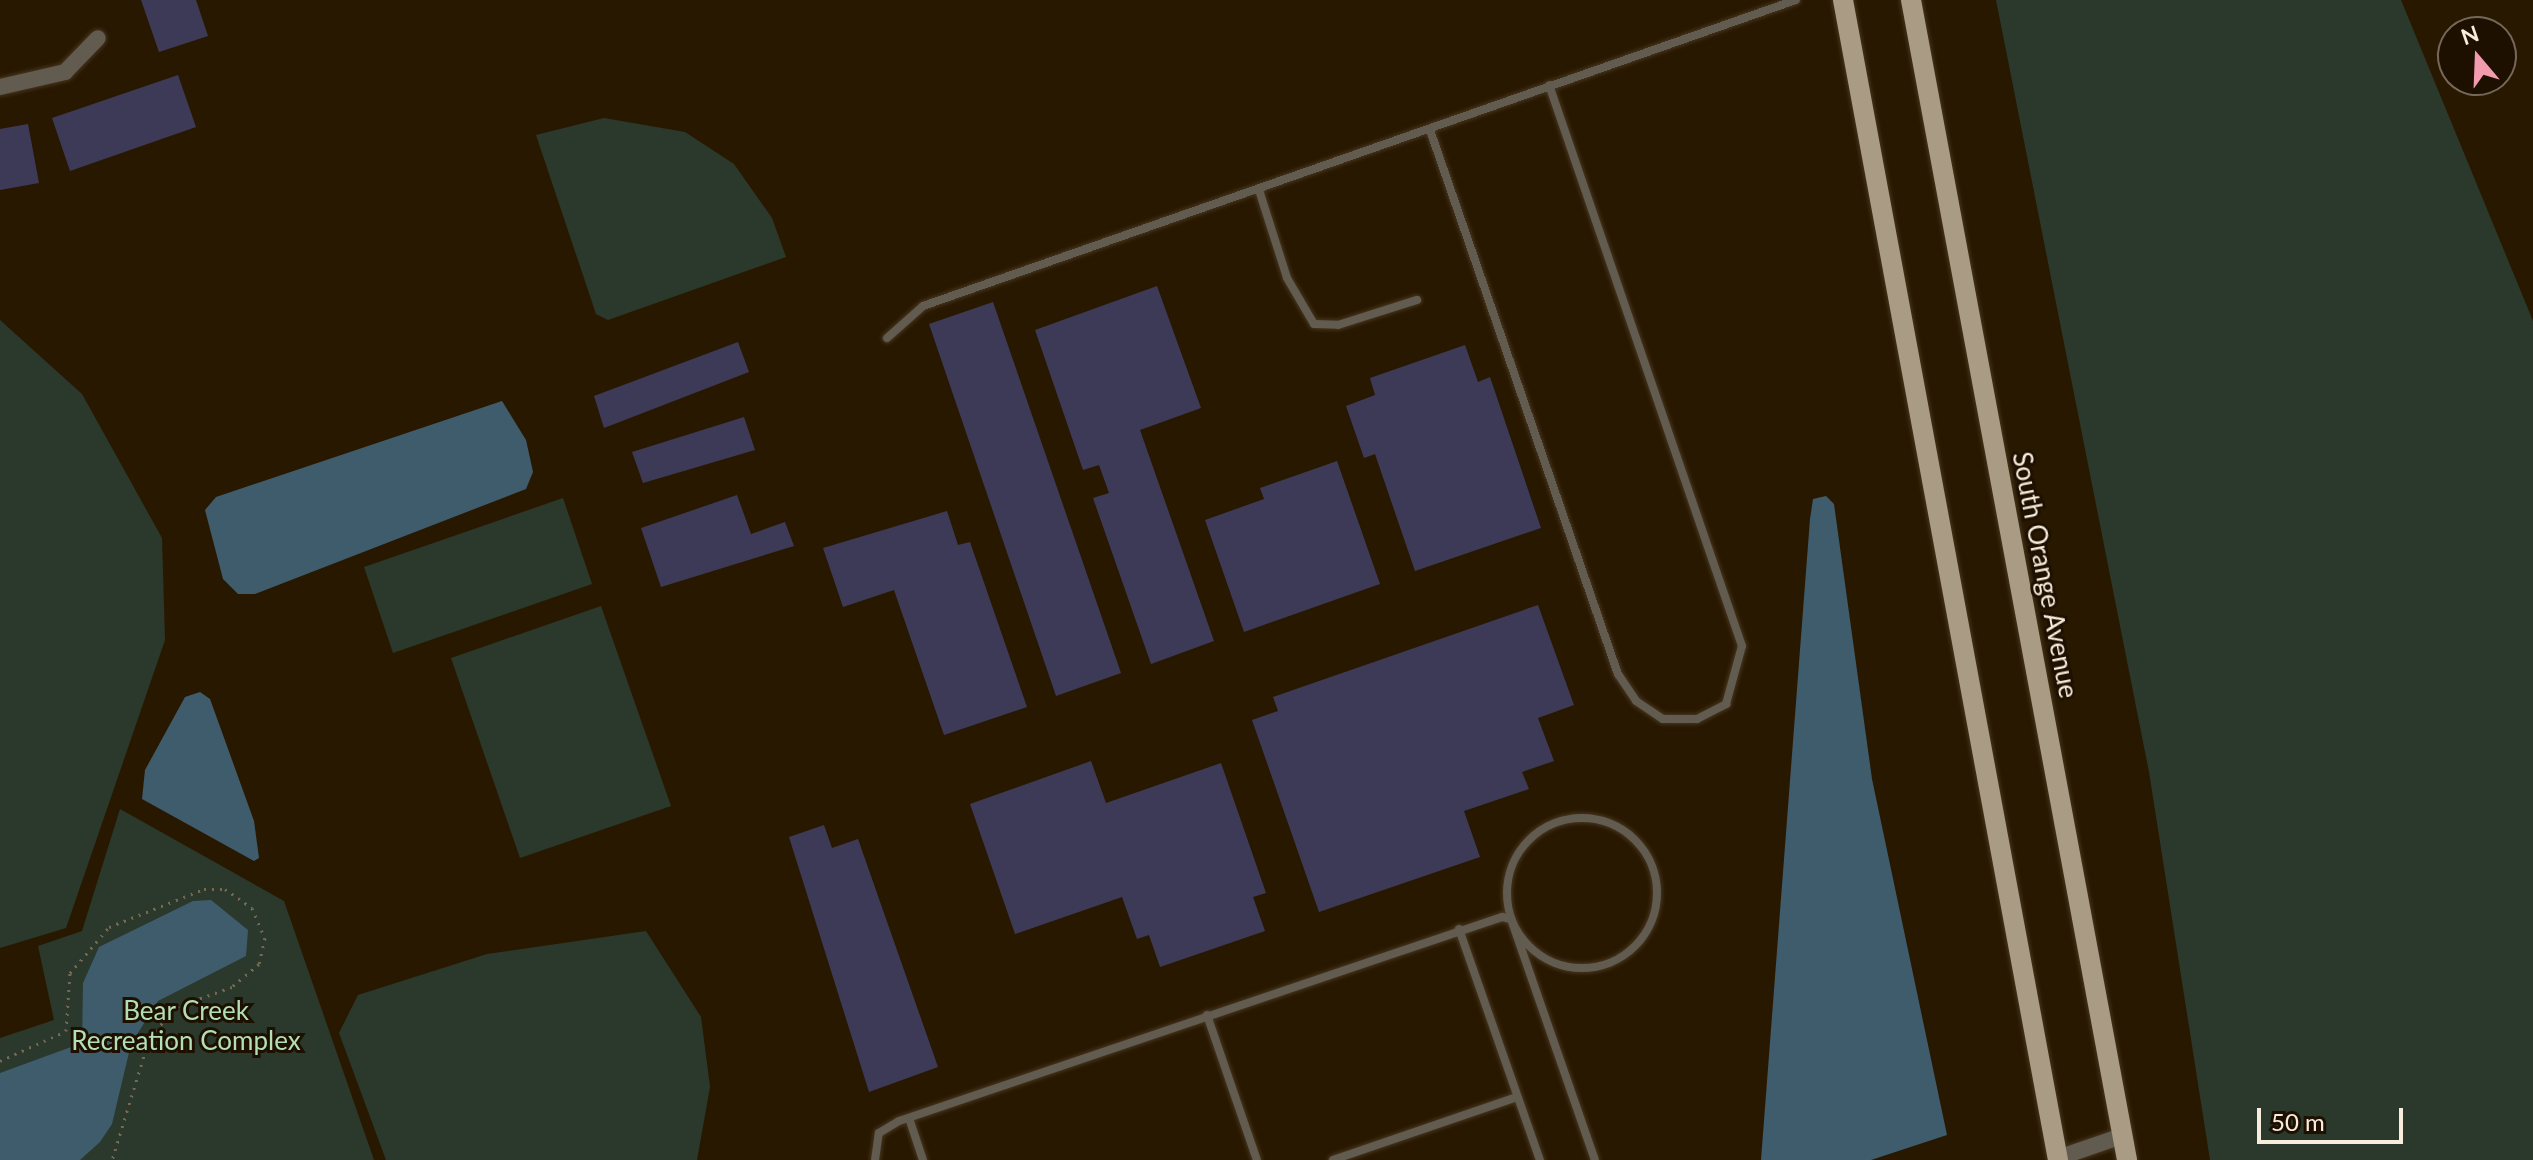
<!DOCTYPE html>
<html>
<head>
<meta charset="utf-8">
<style>
	body { margin:0 }
	#map { position:relative; width:2533px; height:1160px; overflow:hidden; background:#291800; font-family:Lato,sans-serif }
	div>[style] { position:absolute }
	[style*='--x'] { left:calc(var(--x)*1px); top:calc(var(--y)*1px); width:calc(var(--w)*1px); rotate:calc(var(--a)*1deg) }
	.green>* { inset:0; background:#2a392b }
	.water>* { inset:0; background:#3f5c6c }
	.building>* { inset:0; background:#3d3a57 }
	.path>* { height:3px; margin-top:-1.5px; transform-origin:0; background:repeating-linear-gradient(90deg,#776854 0 2px,transparent 0 8px) }
	.roads { filter:drop-shadow(0 0 2px #46361f) drop-shadow(0 0 2px #46361f) }
	.lane>* { height:8px; margin:-4px; padding:0 4px; transform-origin:4px; border-radius:4px; background:#625b50 }
	.lane>.ring { margin:-4px; padding:0; box-sizing:content-box; background:none; border:8px solid #625b50; border-radius:50% }
	.street>* { height:16px; margin:-8px; padding:0 8px; transform-origin:8px; border-radius:8px; background:#625b50 }
	.primary>* { height:20px; margin:-10px; padding:0 10px; transform-origin:10px; border-radius:10px; background:#a99b84 }
	span { translate:-50% -50%; white-space:nowrap; text-align:center; line-height:1.15; -webkit-text-stroke:6px #1d1000; paint-order:stroke }
	.street-label { font-size:26px; color:#f8ecdd }
	.park-label { font-size:26px; color:#b2dfb5 }
	.north { position:absolute; left:2437px; top:16px; width:80px; height:80px; box-sizing:border-box; background:#1d1000; border:2px solid #756858; border-radius:50%; rotate:341deg; font-size:22px; font-weight:700; line-height:32px; text-align:center; color:#f8ecdd }
	.north::after { content:''; display:block; margin:auto; width:28px; height:36px; background:#f29aae; clip-path:polygon(50% 0,100% 100%,50% 72%,0 100%) }
	.scale { position:absolute; left:2257px; top:1108px; width:146px; height:36px; box-sizing:border-box; border:4px solid #f8ecdd; border-top:0; padding-left:10px; font-size:24px; line-height:28px; white-space:nowrap; color:#f8ecdd; -webkit-text-stroke:6px #1d1000; paint-order:stroke }
</style>
</head>
<body>
<div id="map">
	<div class="green">
		<div style="clip-path:polygon(1996px 0,2401px 0,2533px 321px,2533px 1160px,2210px 1160px,2149px 772px)"></div>
		<div style="clip-path:polygon(604px 118px,685px 132px,734px 164px,772px 218px,786px 257px,608px 320px,596px 314px,536px 135px)"></div>
		<div style="clip-path:polygon(0 320px,82px 394px,162px 538px,165px 640px,66px 928px,0 948px)"></div>
		<div style="clip-path:polygon(563px 498px,592px 584px,393px 653px,364px 567px)"></div>
		<div style="clip-path:polygon(601px 606px,671px 806px,520px 858px,451px 658px)"></div>
		<div style="clip-path:polygon(120px 809px,284px 901px,374px 1160px,0 1160px,0 1038px,54px 1020px,38px 946px,82px 931px)"></div>
		<div style="clip-path:polygon(646px 931px,701px 1017px,710px 1087px,697px 1160px,386px 1160px,339px 1033px,358px 995px,487px 954px)"></div>
	</div>
	<div class="water">
		<div style="clip-path:polygon(502px 401px,526px 440px,533px 472px,526px 489px,255px 594px,238px 594px,223px 579px,205px 510px,216px 497px)"></div>
		<div style="clip-path:polygon(1826px 496px,1834px 504px,1872px 779px,1947px 1135px,1871px 1160px,1761px 1160px,1810px 519px,1813px 499px)"></div>
		<div style="clip-path:polygon(200px 692px,210px 699px,254px 821px,259px 858px,254px 861px,142px 799px,145px 770px,185px 697px)"></div>
		<div style="clip-path:polygon(211px 900px,248px 930px,246px 956px,158px 1001px,131px 1044px,112px 1124px,100px 1142px,80px 1160px,0 1160px,0 1073px,82px 1043px,83px 983px,99px 947px,193px 901px)"></div>
	</div>
	<div class="building">
		<div style="clip-path:polygon(141px 0,196px 0,208px 36px,159px 52px)"></div>
		<div style="clip-path:polygon(178px 75px,196px 127px,70px 171px,52px 118px)"></div>
		<div style="clip-path:polygon(28px 124px,39px 183px,0 190px,0 129px)"></div>
		<div style="clip-path:polygon(1157px 286px,1201px 408px,1140px 430px,1214px 641px,1151px 664px,1093px 498px,1109px 493px,1099px 465px,1083px 470px,1035px 330px)"></div>
		<div style="clip-path:polygon(993px 302px,1121px 673px,1056px 696px,929px 324px)"></div>
		<div style="clip-path:polygon(738px 342px,749px 372px,604px 428px,594px 396px)"></div>
		<div style="clip-path:polygon(1465px 345px,1478px 382px,1490px 377px,1541px 528px,1415px 571px,1375px 454px,1364px 458px,1346px 406px,1375px 395px,1370px 378px)"></div>
		<div style="clip-path:polygon(744px 417px,755px 450px,643px 483px,632px 452px)"></div>
		<div style="clip-path:polygon(1337px 461px,1380px 584px,1244px 632px,1205px 520px,1264px 499px,1260px 488px)"></div>
		<div style="clip-path:polygon(737px 495px,751px 534px,785px 522px,794px 546px,661px 587px,641px 528px)"></div>
		<div style="clip-path:polygon(947px 511px,958px 545px,970px 542px,1027px 707px,944px 735px,894px 590px,843px 607px,823px 548px)"></div>
		<div style="clip-path:polygon(1538px 605px,1574px 705px,1538px 718px,1554px 761px,1522px 772px,1529px 789px,1464px 811px,1480px 857px,1319px 912px,1252px 720px,1278px 711px,1273px 697px)"></div>
		<div style="clip-path:polygon(1091px 761px,1106px 803px,1221px 763px,1266px 893px,1253px 897px,1265px 931px,1160px 967px,1149px 935px,1137px 939px,1122px 897px,1015px 934px,970px 804px)"></div>
		<div style="clip-path:polygon(824px 825px,832px 848px,858px 839px,938px 1067px,869px 1092px,789px 837px)"></div>
	</div>
	<div class="path">
		<div style="--x:0;--y:1061;--w:72;--a:-24.4"></div>
		<div style="--x:66;--y:1031;--w:58;--a:-86.1"></div>
		<div style="--x:70;--y:973;--w:60;--a:-49.7"></div>
		<div style="--x:109;--y:927;--w:102;--a:-21.8"></div>
		<div style="--x:204;--y:889;--w:21;--a:0"></div>
		<div style="--x:225;--y:889;--w:33;--a:35"></div>
		<div style="--x:252;--y:908;--w:33;--a:67"></div>
		<div style="--x:265;--y:938;--w:27;--a:103"></div>
		<div style="--x:259;--y:964;--w:35;--a:140"></div>
		<div style="--x:232;--y:987;--w:60;--a:160.7"></div>
		<div style="--x:175;--y:1007;--w:21;--a:129"></div>
		<div style="--x:162;--y:1023;--w:31;--a:122"></div>
		<div style="--x:146;--y:1049;--w:116;--a:107"></div>
	</div>
	<div class="roads">
		<div class="lane">
			<div style="--x:1430;--y:130;--w:576;--a:70.94"></div>
			<div style="--x:1618;--y:674;--w:32;--a:56"></div>
			<div style="--x:1636;--y:701;--w:32;--a:34"></div>
			<div style="--x:1663;--y:719;--w:34;--a:0"></div>
			<div style="--x:1697;--y:719;--w:33;--a:-27"></div>
			<div style="--x:1726;--y:704;--w:60;--a:-74.6"></div>
			<div style="--x:1742;--y:646;--w:593;--a:-108.98"></div>
			<div style="--x:1259;--y:190;--w:92;--a:72.3"></div>
			<div style="--x:1287;--y:278;--w:53;--a:59.6"></div>
			<div style="--x:1314;--y:324;--w:24;--a:2"></div>
			<div style="--x:1338;--y:325;--w:83;--a:-17.6"></div>
			<div style="--x:887;--y:338;--w:48;--a:-41.6"></div>
			<div style="--x:923;--y:306;--w:925;--a:-19.32"></div>
			<div class="ring" style="left:1507px;top:818px;width:142px;height:142px"></div>
			<div style="--x:1459;--y:929;--w:245;--a:70.7"></div>
			<div style="--x:1207;--y:1015;--w:153;--a:71"></div>
			<div style="--x:909;--y:1118;--w:44;--a:71.6"></div>
			<div style="--x:875;--y:1160;--w:27;--a:-82"></div>
			<div style="--x:879;--y:1133;--w:23;--a:-31"></div>
			<div style="--x:899;--y:1121;--w:637;--a:-18.69"></div>
			<div style="--x:1502;--y:917;--w:9;--a:13"></div>
			<div style="--x:1511;--y:919;--w:255;--a:70.8"></div>
			<div style="--x:1333;--y:1160;--w:194;--a:-18.9"></div>
		</div>
		<div class="street">
			<div style="--x:0;--y:87;--w:67;--a:-13"></div>
			<div style="--x:65;--y:72;--w:47;--a:-45.9"></div>
			<div style="--x:2058;--y:1158;--w:68;--a:-19"></div>
		</div>
		<div class="primary">
			<div style="--x:1843;--y:0;--w:1180;--a:79.5"></div>
			<div style="--x:1911;--y:0;--w:1180;--a:79.45"></div>
		</div>
	</div>
	<div class="street-label">
		<span style="left:2045px;top:575px;rotate:79deg">South Orange Avenue</span>
	</div>
	<div class="park-label">
		<span style="left:186px;top:1026px">Bear Creek<br>Recreation Complex</span>
	</div>
	<div class="north">N</div>
	<div class="scale">50 m</div>
</div>
</body>
</html>
